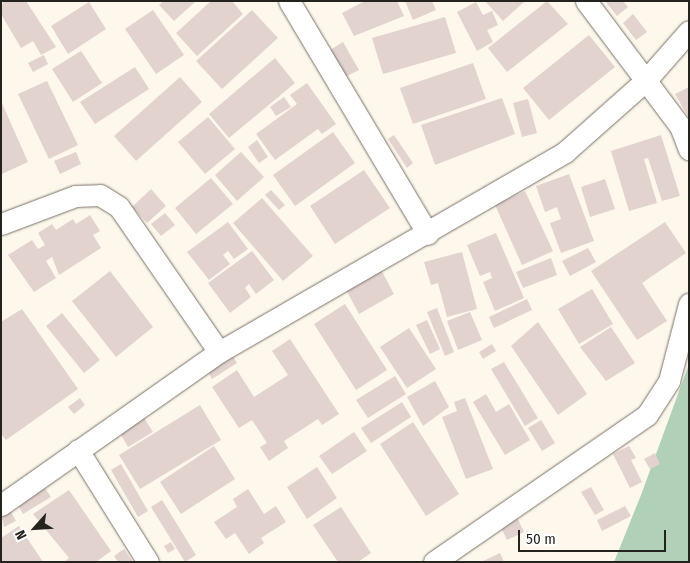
<!DOCTYPE html>
<html>
<head>
<meta charset="utf-8">
<style>
	body { margin:0 }
	#map { position:relative; width:690px; height:563px; overflow:hidden; background:#fef7eb; font-family:"Fira Sans Condensed",sans-serif }
	div>[style] { position:absolute }
	[style*='--x'] { left:calc(var(--x)*1px); top:calc(var(--y)*1px); width:calc(var(--w)*1px); rotate:calc(var(--a)*1deg) }
	.green>* { inset:0; background:#b0d1b7 }
	.building>* { inset:0; background:#e2d3cf }
	.roads { filter:drop-shadow(0 0 1px #787268) drop-shadow(0 0 1px #787268) }
	.minor>* { height:21px; margin:-10.5px; padding:0 10.5px; transform-origin:10.5px; border-radius:10.5px; background:#fff }
	span { translate:-50% -50%; white-space:nowrap; text-align:center; line-height:1.15; -webkit-text-stroke:4px #fff; paint-order:stroke }
	.frame { position:absolute; inset:0; border:2px solid #25231e; pointer-events:none }
	.north { position:absolute; left:10px; top:503px; width:50px; height:50px; -webkit-text-stroke:4px #fff; paint-order:stroke; rotate:244deg; font-size:14px; font-weight:700; line-height:20px; text-align:center; color:#25231e }
	.north::after { content:''; display:block; margin:auto; width:18px; height:22px; background:#25231e; clip-path:polygon(50% 0,100% 100%,50% 72%,0 100%) }
	.scale { position:absolute; left:518px; top:530px; width:148px; height:22px; box-sizing:border-box; border:2px solid #25231e; border-top:0; padding-left:6px; font-size:15px; line-height:18px; white-space:nowrap; color:#25231e; -webkit-text-stroke:4px #fff; paint-order:stroke }
</style>
</head>
<body>
<div id="map">
	<div class="green">
		<div style="clip-path:polygon(689px 364px,689px 562px,614px 562px,641px 495px)"></div>
	</div>
	<div class="building">
		<div style="clip-path:polygon(26px 1px,56px 47px,41px 55px,33px 41px,21px 48px,1px 14px,3px 1px)"></div>
		<div style="clip-path:polygon(164px 1px,196px 1px,174px 21px,159px 5px)"></div>
		<div style="clip-path:polygon(211px 1px,232px 1px,243px 14px,197px 56px,176px 33px)"></div>
		<div style="clip-path:polygon(365px 1px,397px 1px,404px 16px,354px 36px,342px 13px)"></div>
		<div style="clip-path:polygon(405px 1px,432px 1px,436px 10px,413px 20px)"></div>
		<div style="clip-path:polygon(485px 1px,525px 1px,503px 21px)"></div>
		<div style="clip-path:polygon(547px 1px,568px 24px,507px 72px,488px 48px)"></div>
		<div style="clip-path:polygon(605px 1px,623px 1px,628px 7px,617px 16px)"></div>
		<div style="clip-path:polygon(89px 2px,106px 29px,68px 54px,51px 26px)"></div>
		<div style="clip-path:polygon(476px 2px,483px 15px,492px 11px,498px 25px,487px 30px,493px 42px,477px 51px,457px 12px)"></div>
		<div style="clip-path:polygon(153px 10px,184px 55px,156px 74px,125px 29px)"></div>
		<div style="clip-path:polygon(252px 10px,278px 38px,222px 89px,196px 61px)"></div>
		<div style="clip-path:polygon(633px 14px,647px 32px,636px 40px,623px 23px)"></div>
		<div style="clip-path:polygon(445px 17px,456px 53px,383px 74px,372px 38px)"></div>
		<div style="clip-path:polygon(589px 35px,615px 67px,549px 120px,523px 88px)"></div>
		<div style="clip-path:polygon(343px 42px,359px 70px,345px 77px,330px 50px)"></div>
		<div style="clip-path:polygon(81px 51px,102px 83px,73px 102px,52px 69px)"></div>
		<div style="clip-path:polygon(44px 55px,48px 64px,33px 72px,28px 63px)"></div>
		<div style="clip-path:polygon(275px 58px,295px 83px,229px 138px,209px 114px)"></div>
		<div style="clip-path:polygon(473px 63px,486px 99px,413px 124px,400px 88px)"></div>
		<div style="clip-path:polygon(135px 67px,149px 89px,95px 124px,80px 102px)"></div>
		<div style="clip-path:polygon(180px 77px,202px 102px,136px 161px,114px 136px)"></div>
		<div style="clip-path:polygon(47px 81px,78px 145px,49px 159px,18px 94px)"></div>
		<div style="clip-path:polygon(307px 83px,336px 124px,322px 134px,318px 129px,275px 160px,256px 134px,297px 104px,290px 95px)"></div>
		<div style="clip-path:polygon(689px 87px,689px 118px,675px 94px)"></div>
		<div style="clip-path:polygon(284px 97px,291px 107px,276px 116px,270px 107px)"></div>
		<div style="clip-path:polygon(502px 98px,515px 134px,435px 165px,421px 125px)"></div>
		<div style="clip-path:polygon(528px 99px,537px 133px,522px 137px,513px 103px)"></div>
		<div style="clip-path:polygon(1px 101px,28px 162px,2px 174px,1px 173px)"></div>
		<div style="clip-path:polygon(208px 117px,235px 149px,205px 174px,178px 142px)"></div>
		<div style="clip-path:polygon(333px 132px,355px 163px,295px 206px,273px 175px)"></div>
		<div style="clip-path:polygon(394px 135px,413px 163px,407px 168px,388px 139px)"></div>
		<div style="clip-path:polygon(661px 135px,680px 196px,662px 201px,648px 158px,644px 159px,657px 203px,629px 211px,611px 151px)"></div>
		<div style="clip-path:polygon(257px 140px,268px 157px,259px 163px,248px 147px)"></div>
		<div style="clip-path:polygon(76px 152px,81px 164px,60px 174px,54px 161px)"></div>
		<div style="clip-path:polygon(241px 152px,264px 177px,237px 201px,215px 175px)"></div>
		<div style="clip-path:polygon(364px 170px,390px 208px,335px 244px,310px 206px)"></div>
		<div style="clip-path:polygon(569px 174px,594px 241px,561px 253px,550px 223px,561px 219px,557px 207px,545px 212px,536px 186px)"></div>
		<div style="clip-path:polygon(211px 178px,233px 204px,196px 234px,175px 208px)"></div>
		<div style="clip-path:polygon(605px 179px,615px 209px,590px 217px,581px 187px)"></div>
		<div style="clip-path:polygon(151px 189px,166px 206px,147px 223px,132px 207px)"></div>
		<div style="clip-path:polygon(271px 190px,285px 205px,279px 210px,265px 195px)"></div>
		<div style="clip-path:polygon(525px 191px,553px 251px,522px 265px,495px 205px)"></div>
		<div style="clip-path:polygon(262px 198px,313px 256px,283px 281px,233px 223px)"></div>
		<div style="clip-path:polygon(165px 213px,175px 225px,161px 236px,151px 224px)"></div>
		<div style="clip-path:polygon(90px 215px,100px 231px,93px 235px,101px 248px,59px 275px,52px 257px,46px 261px,56px 278px,34px 292px,8px 255px,32px 240px,38px 249px,45px 245px,38px 233px,52px 224px,56px 230px,73px 219px,76px 224px)"></div>
		<div style="clip-path:polygon(228px 222px,248px 249px,234px 259px,228px 251px,223px 255px,230px 264px,209px 280px,187px 252px)"></div>
		<div style="clip-path:polygon(665px 222px,686px 253px,642px 283px,667px 321px,637px 340px,591px 271px)"></div>
		<div style="clip-path:polygon(496px 233px,524px 298px,495px 311px,483px 282px,492px 278px,490px 272px,480px 276px,467px 245px)"></div>
		<div style="clip-path:polygon(588px 248px,596px 262px,570px 276px,562px 261px)"></div>
		<div style="clip-path:polygon(252px 251px,274px 280px,256px 294px,249px 284px,245px 288px,251px 297px,230px 313px,208px 283px)"></div>
		<div style="clip-path:polygon(462px 252px,477px 309px,447px 317px,438px 283px,431px 285px,424px 262px)"></div>
		<div style="clip-path:polygon(551px 258px,557px 275px,523px 288px,516px 272px)"></div>
		<div style="clip-path:polygon(378px 264px,394px 294px,359px 314px,343px 284px)"></div>
		<div style="clip-path:polygon(110px 271px,153px 327px,116px 357px,72px 301px)"></div>
		<div style="clip-path:polygon(592px 289px,613px 324px,579px 344px,558px 309px)"></div>
		<div style="clip-path:polygon(527px 299px,532px 310px,494px 328px,489px 317px)"></div>
		<div style="clip-path:polygon(345px 304px,387px 370px,356px 390px,314px 324px)"></div>
		<div style="clip-path:polygon(437px 308px,454px 352px,445px 356px,427px 312px)"></div>
		<div style="clip-path:polygon(22px 309px,78px 389px,6px 440px,1px 434px,1px 322px)"></div>
		<div style="clip-path:polygon(470px 312px,482px 340px,458px 350px,447px 321px)"></div>
		<div style="clip-path:polygon(62px 313px,100px 360px,84px 373px,46px 326px)"></div>
		<div style="clip-path:polygon(427px 320px,440px 349px,430px 354px,416px 325px)"></div>
		<div style="clip-path:polygon(538px 322px,587px 394px,558px 415px,511px 346px)"></div>
		<div style="clip-path:polygon(611px 327px,635px 363px,606px 381px,580px 347px)"></div>
		<div style="clip-path:polygon(409px 328px,436px 369px,407px 388px,380px 347px)"></div>
		<div style="clip-path:polygon(290px 339px,339px 414px,322px 425px,318px 419px,284px 441px,288px 448px,269px 461px,260px 447px,267px 443px,252px 420px,239px 428px,212px 387px,237px 370px,254px 397px,288px 375px,272px 351px)"></div>
		<div style="clip-path:polygon(492px 344px,496px 351px,483px 359px,479px 352px)"></div>
		<div style="clip-path:polygon(231px 353px,237px 363px,212px 379px,206px 368px)"></div>
		<div style="clip-path:polygon(504px 362px,538px 418px,525px 426px,491px 369px)"></div>
		<div style="clip-path:polygon(395px 376px,406px 394px,368px 418px,356px 400px)"></div>
		<div style="clip-path:polygon(435px 381px,449px 407px,423px 426px,407px 397px)"></div>
		<div style="clip-path:polygon(486px 394px,496px 412px,509px 404px,530px 440px,505px 455px,473px 402px)"></div>
		<div style="clip-path:polygon(80px 398px,85px 405px,74px 414px,68px 407px)"></div>
		<div style="clip-path:polygon(465px 398px,493px 469px,466px 479px,442px 417px,457px 411px,454px 402px)"></div>
		<div style="clip-path:polygon(402px 402px,411px 417px,371px 443px,361px 428px)"></div>
		<div style="clip-path:polygon(200px 405px,221px 440px,140px 489px,119px 455px)"></div>
		<div style="clip-path:polygon(141px 413px,153px 432px,128px 447px,117px 428px)"></div>
		<div style="clip-path:polygon(541px 420px,555px 443px,542px 451px,528px 428px)"></div>
		<div style="clip-path:polygon(413px 422px,459px 494px,426px 516px,380px 444px)"></div>
		<div style="clip-path:polygon(354px 432px,367px 451px,332px 474px,319px 456px)"></div>
		<div style="clip-path:polygon(214px 446px,235px 479px,181px 514px,160px 482px)"></div>
		<div style="clip-path:polygon(629px 446px,636px 458px,631px 460px,642px 482px,630px 488px,613px 454px)"></div>
		<div style="clip-path:polygon(655px 453px,660px 464px,650px 469px,644px 459px)"></div>
		<div style="clip-path:polygon(121px 464px,148px 511px,138px 517px,111px 470px)"></div>
		<div style="clip-path:polygon(317px 467px,337px 498px,307px 519px,287px 487px)"></div>
		<div style="clip-path:polygon(591px 487px,604px 510px,595px 515px,581px 492px)"></div>
		<div style="clip-path:polygon(45px 488px,51px 497px,23px 514px,18px 505px)"></div>
		<div style="clip-path:polygon(248px 489px,264px 514px,276px 506px,286px 522px,261px 538px,264px 543px,249px 554px,235px 533px,226px 539px,214px 522px,237px 507px,233px 499px)"></div>
		<div style="clip-path:polygon(69px 490px,111px 551px,96px 562px,64px 562px,69px 558px,33px 514px)"></div>
		<div style="clip-path:polygon(162px 500px,196px 555px,185px 562px,151px 507px)"></div>
		<div style="clip-path:polygon(625px 506px,631px 516px,602px 531px,597px 520px)"></div>
		<div style="clip-path:polygon(341px 507px,371px 553px,358px 562px,338px 562px,313px 525px)"></div>
		<div style="clip-path:polygon(10px 510px,16px 521px,4px 527px,1px 514px)"></div>
		<div style="clip-path:polygon(516px 515px,524px 532px,507px 540px,499px 523px)"></div>
		<div style="clip-path:polygon(19px 526px,43px 562px,1px 562px,1px 538px)"></div>
		<div style="clip-path:polygon(171px 542px,175px 549px,168px 553px,164px 546px)"></div>
		<div style="clip-path:polygon(124px 549px,133px 562px,118px 562px,114px 556px)"></div>
		<div style="clip-path:polygon(500px 553px,504px 562px,481px 562px)"></div>
	</div>
	<div class="roads">
		<div class="minor">
			<div style="--x:289;--y:1;--w:271;--a:59.2"></div>
			<div style="--x:586;--y:1;--w:156;--a:53.1"></div>
			<div style="--x:680;--y:126;--w:25;--a:69"></div>
			<div style="--x:1;--y:224;--w:79;--a:-20.7"></div>
			<div style="--x:75;--y:196;--w:25;--a:-2"></div>
			<div style="--x:100;--y:195;--w:22;--a:32"></div>
			<div style="--x:119;--y:207;--w:176;--a:55.4"></div>
			<div style="--x:78;--y:450;--w:132;--a:58"></div>
			<div style="--x:1;--y:505;--w:266;--a:-35.1"></div>
			<div style="--x:219;--y:352;--w:400;--a:-30"></div>
			<div style="--x:565;--y:152;--w:108;--a:-41.6"></div>
			<div style="--x:646;--y:80;--w:65;--a:-48.7"></div>
			<div style="--x:434;--y:562;--w:259;--a:-34.6"></div>
			<div style="--x:647;--y:415;--w:40;--a:-57.1"></div>
			<div style="--x:669;--y:381;--w:80;--a:-75.4"></div>
		</div>
	</div>
	<div class="frame"></div>
	<div class="north">N</div>
	<div class="scale">50 m</div>
</div>
</body>
</html>
